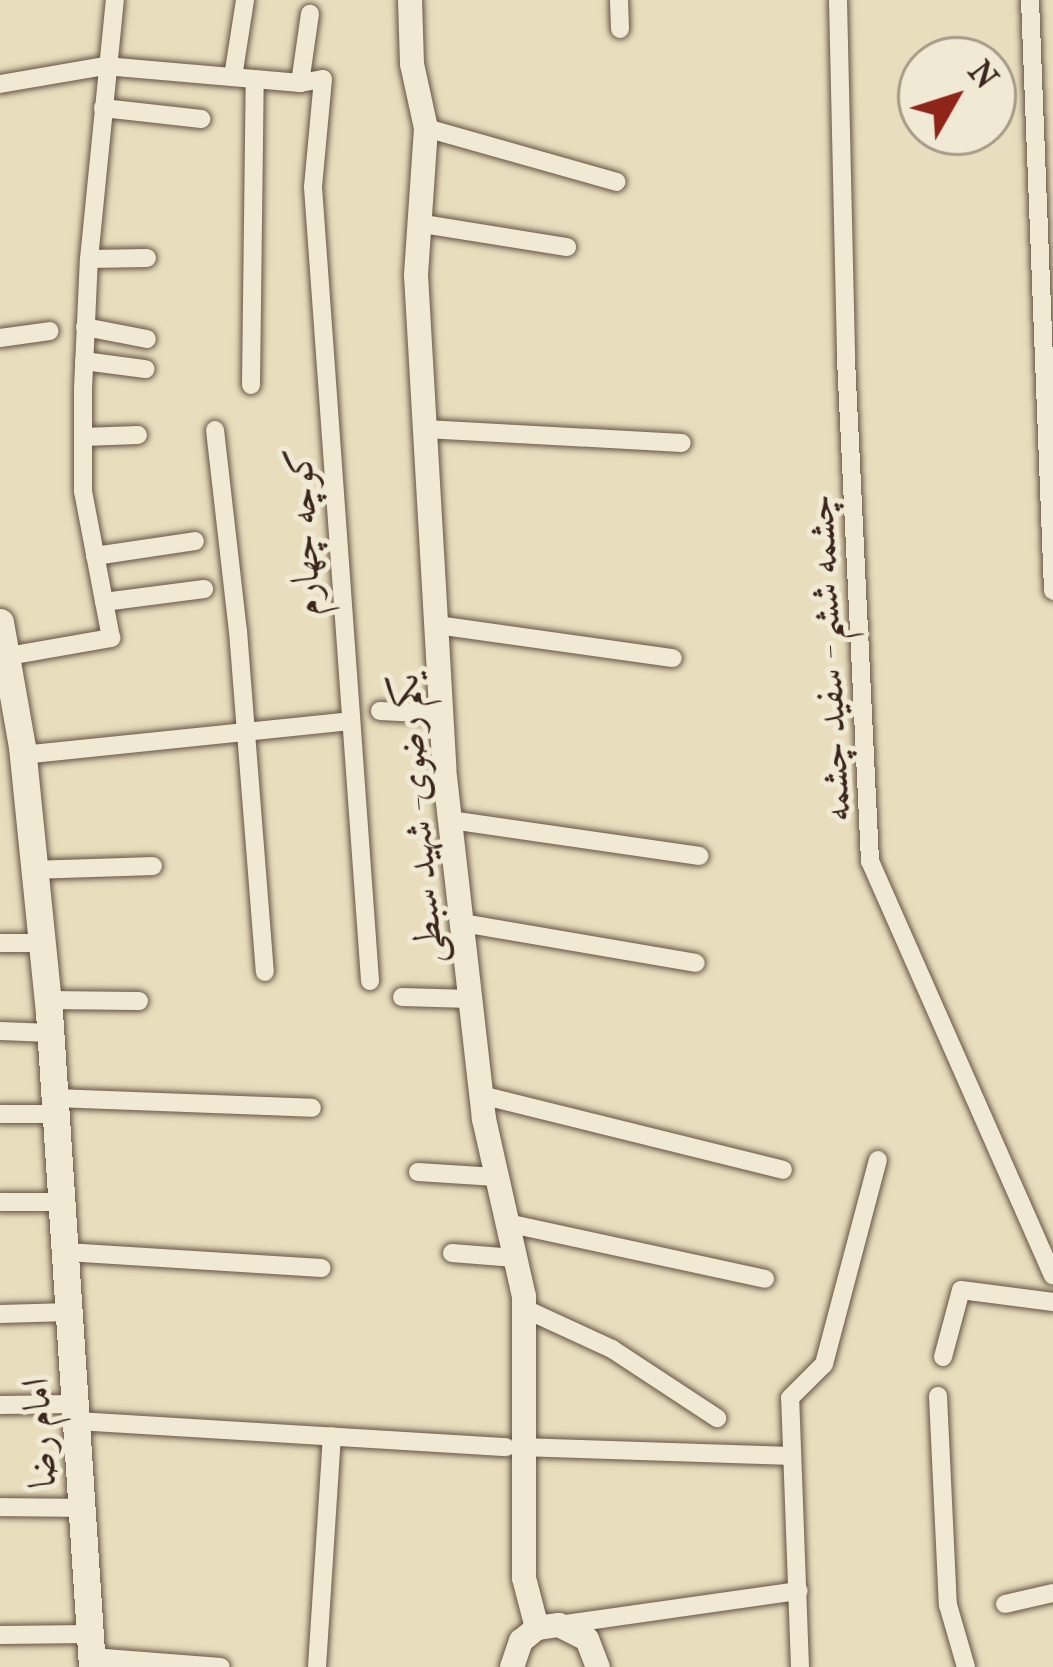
<!DOCTYPE html>
<html>
<head>
<meta charset="utf-8">
<style>
	body { margin:0 }
	#map { position:relative; width:1053px; height:1667px; overflow:hidden; background:#e8debd; font-family:"IM FELL French Canon",Amiri,serif }
	div>[style] { position:absolute }
	[style*='--x'] { left:calc(var(--x)*1px); top:calc(var(--y)*1px); width:calc(var(--w)*1px); rotate:calc(var(--a)*1deg) }
	.roads { filter:drop-shadow(0 0 3px #655344) drop-shadow(0 0 3px #655344) }
	.minor>* { height:18px; margin:-9px; padding:0 9px; transform-origin:9px; border-radius:9px; background:#f0ead4 }
	.tertiary>* { height:24px; margin:-12px; padding:0 12px; transform-origin:12px; border-radius:12px; background:#f0ead4 }
	.secondary>* { height:27px; margin:-13.5px; padding:0 13.5px; transform-origin:13.5px; border-radius:13.5px; background:#f0ead4 }
	span { translate:-50% -50%; white-space:nowrap; text-align:center; line-height:1.15; -webkit-text-stroke:10px #f0ead4; paint-order:stroke }
	.street-label { font-size:39px; color:#39251c }
	.north { position:absolute; left:897px; top:36px; width:120px; height:120px; box-sizing:border-box; background:#f0ead4; border:3px solid #a79b8a; border-radius:50%; rotate:51deg; font-size:33px; font-weight:700; line-height:48px; text-align:center; color:#39251c }
	.north::after { content:''; display:block; margin:auto; width:42px; height:54px; background:#8f2418; clip-path:polygon(50% 0,100% 100%,50% 72%,0 100%) }
</style>
</head>
<body>
<div id="map">
	<div class="roads">
		<div class="minor">
			<div style="--x:619;--y:0;--w:29;--a:88"></div>
			<div style="--x:838;--y:0;--w:359;--a:88.7"></div>
			<div style="--x:846;--y:359;--w:503;--a:87.26"></div>
			<div style="--x:870;--y:861;--w:453;--a:66.2"></div>
			<div style="--x:1030;--y:0;--w:591;--a:87.77"></div>
			<div style="--x:233;--y:77;--w:78;--a:-81.1"></div>
			<div style="--x:300;--y:83;--w:70;--a:-81.8"></div>
			<div style="--x:0;--y:84;--w:107;--a:-9.7"></div>
			<div style="--x:105;--y:66;--w:196;--a:5"></div>
			<div style="--x:300;--y:83;--w:23;--a:-10"></div>
			<div style="--x:323;--y:79;--w:108;--a:95.3"></div>
			<div style="--x:313;--y:187;--w:796;--a:85.89"></div>
			<div style="--x:103;--y:108;--w:99;--a:6.4"></div>
			<div style="--x:426;--y:128;--w:198;--a:15.8"></div>
			<div style="--x:417;--y:223;--w:152;--a:9.1"></div>
			<div style="--x:89;--y:259;--w:58;--a:-1"></div>
			<div style="--x:85;--y:327;--w:63;--a:11"></div>
			<div style="--x:0;--y:338;--w:50;--a:-8"></div>
			<div style="--x:84;--y:361;--w:62;--a:7.5"></div>
			<div style="--x:251;--y:385;--w:306;--a:-89.3"></div>
			<div style="--x:425;--y:429;--w:257;--a:3.1"></div>
			<div style="--x:215;--y:430;--w:202;--a:83.5"></div>
			<div style="--x:238;--y:631;--w:342;--a:85.5"></div>
			<div style="--x:83;--y:437;--w:55;--a:-2.1"></div>
			<div style="--x:95;--y:556;--w:101;--a:-8.5"></div>
			<div style="--x:104;--y:602;--w:101;--a:-7.4"></div>
			<div style="--x:437;--y:625;--w:238;--a:8"></div>
			<div style="--x:8;--y:656;--w:105;--a:-9.9"></div>
			<div style="--x:111;--y:638;--w:150;--a:-100.8"></div>
			<div style="--x:83;--y:491;--w:102;--a:-90"></div>
			<div style="--x:83;--y:389;--w:130;--a:-87.4"></div>
			<div style="--x:89;--y:259;--w:260;--a:-84.3"></div>
			<div style="--x:380;--y:711;--w:61;--a:2.8"></div>
			<div style="--x:22;--y:755;--w:330;--a:-5.9"></div>
			<div style="--x:450;--y:820;--w:252;--a:8.2"></div>
			<div style="--x:32;--y:870;--w:121;--a:-1.9"></div>
			<div style="--x:462;--y:923;--w:237;--a:9.7"></div>
			<div style="--x:0;--y:943;--w:41;--a:0"></div>
			<div style="--x:402;--y:997;--w:68;--a:1.7"></div>
			<div style="--x:47;--y:1000;--w:92;--a:0.6"></div>
			<div style="--x:0;--y:1031;--w:50;--a:2.3"></div>
			<div style="--x:481;--y:1095;--w:311;--a:13.9"></div>
			<div style="--x:55;--y:1098;--w:257;--a:2.2"></div>
			<div style="--x:0;--y:1114;--w:56;--a:0"></div>
			<div style="--x:418;--y:1172;--w:78;--a:3.7"></div>
			<div style="--x:0;--y:1202;--w:62;--a:0"></div>
			<div style="--x:507;--y:1223;--w:264;--a:12.2"></div>
			<div style="--x:66;--y:1252;--w:256;--a:3.6"></div>
			<div style="--x:452;--y:1253;--w:63;--a:4.5"></div>
			<div style="--x:523;--y:1308;--w:98;--a:24.7"></div>
			<div style="--x:612;--y:1349;--w:126;--a:33.3"></div>
			<div style="--x:0;--y:1314;--w:70;--a:-1.6"></div>
			<div style="--x:943;--y:1357;--w:69;--a:-75"></div>
			<div style="--x:961;--y:1290;--w:93;--a:7.4"></div>
			<div style="--x:938;--y:1396;--w:209;--a:87.3"></div>
			<div style="--x:948;--y:1605;--w:65;--a:73.8"></div>
			<div style="--x:0;--y:1405;--w:76;--a:-0.8"></div>
			<div style="--x:78;--y:1421;--w:429;--a:3.5"></div>
			<div style="--x:521;--y:1447;--w:270;--a:1.9"></div>
			<div style="--x:0;--y:1507;--w:83;--a:0.7"></div>
			<div style="--x:1005;--y:1604;--w:49;--a:-12.9"></div>
			<div style="--x:559;--y:1625;--w:242;--a:-8.1"></div>
			<div style="--x:0;--y:1635;--w:90;--a:-0.6"></div>
			<div style="--x:92;--y:1657;--w:129;--a:4.4"></div>
			<div style="--x:317;--y:1667;--w:231;--a:-86.3"></div>
			<div style="--x:800;--y:1667;--w:269;--a:-92.1"></div>
			<div style="--x:790;--y:1398;--w:48;--a:-45"></div>
			<div style="--x:824;--y:1364;--w:211;--a:-75.2"></div>
		</div>
		<div class="tertiary">
			<div style="--x:410;--y:0;--w:64;--a:88.2"></div>
			<div style="--x:412;--y:64;--w:66;--a:77.7"></div>
			<div style="--x:426;--y:128;--w:147;--a:93.9"></div>
			<div style="--x:416;--y:275;--w:494;--a:86.7"></div>
			<div style="--x:444;--y:768;--w:353;--a:83.5"></div>
			<div style="--x:484;--y:1119;--w:181;--a:77.3"></div>
			<div style="--x:524;--y:1296;--w:282;--a:90"></div>
			<div style="--x:524;--y:1578;--w:52;--a:75.4"></div>
			<div style="--x:512;--y:1667;--w:28;--a:-71"></div>
			<div style="--x:521;--y:1641;--w:21;--a:-39"></div>
			<div style="--x:537;--y:1628;--w:22;--a:-8"></div>
			<div style="--x:559;--y:1625;--w:31;--a:27"></div>
			<div style="--x:587;--y:1639;--w:30;--a:69"></div>
		</div>
		<div class="secondary">
			<div style="--x:0;--y:622;--w:127;--a:80"></div>
			<div style="--x:22;--y:747;--w:266;--a:84.2"></div>
			<div style="--x:49;--y:1012;--w:656;--a:86.24"></div>
		</div>
	</div>
	<div class="street-label">
		<span style="left:303px;top:532px;rotate:-93deg">کوچه چهارم</span>
		<span style="left:828px;top:658px;rotate:-93deg">چشمه ششم - سفید چشمه</span>
		<span style="left:417px;top:819px;rotate:-95deg">یکم رضوی- شهید سبطی</span>
		<span style="left:39px;top:1433px;rotate:-94deg">امام رضا</span>
	</div>
	<div class="north">N</div>
</div>
</body>
</html>
